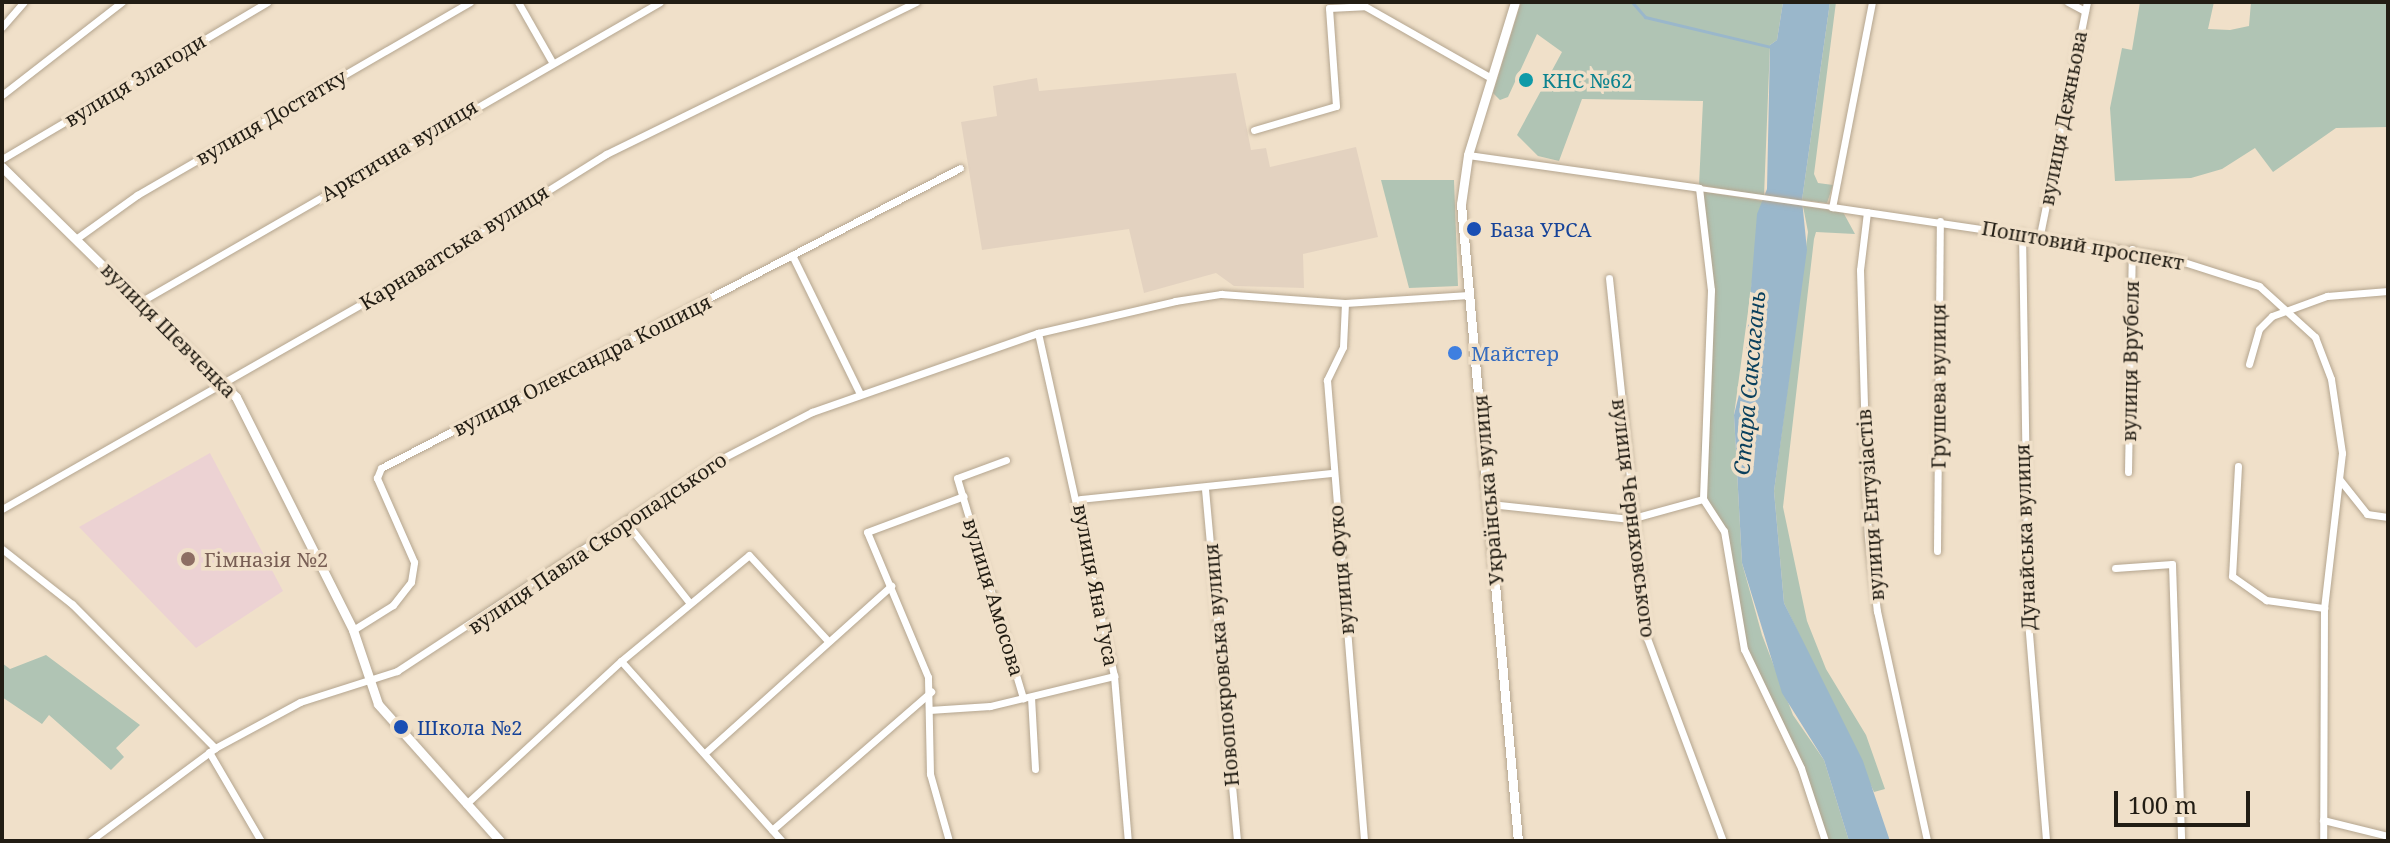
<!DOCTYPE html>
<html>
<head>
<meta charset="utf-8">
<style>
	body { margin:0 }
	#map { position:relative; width:2390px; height:843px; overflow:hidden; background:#f0e0c9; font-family:"Noto Serif",serif }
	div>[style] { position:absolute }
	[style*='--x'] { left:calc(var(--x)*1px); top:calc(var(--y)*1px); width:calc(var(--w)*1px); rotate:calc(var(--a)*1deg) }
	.industrial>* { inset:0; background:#e3d2c0 }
	.education>* { inset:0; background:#ecd2d3 }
	.green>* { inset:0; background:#b0c4b4 }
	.water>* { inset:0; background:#9ab7cb }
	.stream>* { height:3px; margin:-1.5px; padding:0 1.5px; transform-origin:1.5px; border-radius:1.5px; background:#9ab7cb }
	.roads { filter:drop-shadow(0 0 2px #b4a58f) drop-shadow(0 0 2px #b4a58f) }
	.pedestrian>* { height:5px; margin:-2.5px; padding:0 2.5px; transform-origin:2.5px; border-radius:2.5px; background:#fff }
	.minor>* { height:7px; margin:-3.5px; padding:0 3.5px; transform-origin:3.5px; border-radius:3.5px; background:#fff }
	.tertiary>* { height:9px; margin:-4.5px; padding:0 4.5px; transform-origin:4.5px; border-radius:4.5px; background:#fff }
	.dots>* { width:22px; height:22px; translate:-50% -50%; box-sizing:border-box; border:4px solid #f0e0c9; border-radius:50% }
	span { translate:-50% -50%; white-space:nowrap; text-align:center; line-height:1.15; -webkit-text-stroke:7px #f0e0c9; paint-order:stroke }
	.street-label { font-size:20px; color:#221d14 }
	.culture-label { font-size:20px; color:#0d838f }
	.left { translate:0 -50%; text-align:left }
	.transit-label { font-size:20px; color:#164399 }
	.shop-label { font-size:20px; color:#366cbe }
	.education-label { font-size:20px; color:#785e54 }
	.water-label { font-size:22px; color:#0a405d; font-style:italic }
	.frame { position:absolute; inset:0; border:4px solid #221d14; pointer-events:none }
	.scale { position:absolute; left:2114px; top:791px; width:136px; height:36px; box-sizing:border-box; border:4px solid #221d14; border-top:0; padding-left:10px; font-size:24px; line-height:28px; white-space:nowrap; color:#221d14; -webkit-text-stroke:6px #f0e0c9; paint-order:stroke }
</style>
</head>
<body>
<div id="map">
	<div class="industrial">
		<div style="clip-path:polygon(1236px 73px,1251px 150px,1266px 148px,1270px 167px,1356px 147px,1378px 237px,1303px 254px,1304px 288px,1234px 286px,1216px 273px,1144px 293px,1129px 229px,982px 250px,961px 122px,997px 116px,993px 86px,1037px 78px,1039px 91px)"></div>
	</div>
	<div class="education">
		<div style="clip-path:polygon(210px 453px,283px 591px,196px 648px,79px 527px)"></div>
	</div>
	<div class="green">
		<div style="clip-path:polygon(1521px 2px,1783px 2px,1777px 40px,1770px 45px,1764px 196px,1699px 185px,1703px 101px,1582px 99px,1559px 161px,1538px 156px,1517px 135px,1562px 52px,1537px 34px,1508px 97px,1500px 100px,1493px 93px)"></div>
		<div style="clip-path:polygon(1830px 2px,1836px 2px,1814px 174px,1818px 183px,1833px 185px,1827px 203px,1802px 200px)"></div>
		<div style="clip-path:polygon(2140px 2px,2214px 2px,2208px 29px,2230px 30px,2249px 26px,2251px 2px,2388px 2px,2388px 127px,2336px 128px,2273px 172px,2255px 148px,2222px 169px,2191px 178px,2115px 181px,2110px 108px,2122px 48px,2132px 50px)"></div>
		<div style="clip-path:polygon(1381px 180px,1454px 180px,1458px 286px,1409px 288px)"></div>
		<div style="clip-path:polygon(1699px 191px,1763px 201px,1734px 415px,1742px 563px,1762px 635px,1793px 715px,1824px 760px,1849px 841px,1825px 841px,1801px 768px,1744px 649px,1724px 531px,1706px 509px,1701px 452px,1711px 290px)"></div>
		<div style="clip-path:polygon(1803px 206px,1843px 212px,1855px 234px,1816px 232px,1814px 239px,1783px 507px,1807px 621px,1826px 669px,1866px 735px,1885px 789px,1874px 792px,1784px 603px,1774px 491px,1808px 232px)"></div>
		<div style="clip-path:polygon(46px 655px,140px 725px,116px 748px,124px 757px,111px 770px,49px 715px,42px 724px,2px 697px,2px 663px,10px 669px)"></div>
	</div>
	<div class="water">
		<div style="clip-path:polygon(1783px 2px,1830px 2px,1802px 200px,1807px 250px,1774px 491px,1784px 603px,1863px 761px,1890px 841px,1849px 841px,1824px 760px,1782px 693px,1742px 563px,1734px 415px,1744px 374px,1757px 214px,1767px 189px,1770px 45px,1777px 40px)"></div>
	</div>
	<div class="stream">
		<div style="--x:1632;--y:2;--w:20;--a:49"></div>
		<div style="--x:1645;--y:17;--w:130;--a:13.4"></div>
	</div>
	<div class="roads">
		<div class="pedestrian">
			<div style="--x:1699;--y:188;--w:134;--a:8.1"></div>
		</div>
		<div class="minor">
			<div style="--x:518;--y:2;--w:67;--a:60.4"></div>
			<div style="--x:1872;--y:2;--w:209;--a:101"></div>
			<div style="--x:1832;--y:207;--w:337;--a:8.4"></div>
			<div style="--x:2165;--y:256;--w:99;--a:17.7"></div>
			<div style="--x:2259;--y:286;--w:76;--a:42.3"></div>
			<div style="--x:2315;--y:337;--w:45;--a:69.1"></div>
			<div style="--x:2331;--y:379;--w:75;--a:81.5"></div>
			<div style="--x:2342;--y:453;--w:156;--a:96.6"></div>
			<div style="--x:2324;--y:608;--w:233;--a:90.2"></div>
			<div style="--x:2068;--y:2;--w:19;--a:28"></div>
			<div style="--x:1361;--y:4;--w:150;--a:29.6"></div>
			<div style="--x:2;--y:27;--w:33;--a:-49"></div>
			<div style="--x:2;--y:95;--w:152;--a:-37.8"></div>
			<div style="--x:1254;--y:130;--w:85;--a:-16.3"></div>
			<div style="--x:1336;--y:106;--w:98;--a:-94.1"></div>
			<div style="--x:1329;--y:8;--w:35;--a:-3"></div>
			<div style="--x:1468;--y:155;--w:233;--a:8.1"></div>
			<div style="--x:1699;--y:188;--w:103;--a:83.3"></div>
			<div style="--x:1711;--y:290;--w:209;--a:92.2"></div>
			<div style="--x:1703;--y:499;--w:38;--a:57"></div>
			<div style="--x:1724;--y:531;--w:120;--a:80.4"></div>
			<div style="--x:1744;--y:649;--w:132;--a:64.4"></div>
			<div style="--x:1801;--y:768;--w:77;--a:71.8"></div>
			<div style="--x:2;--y:159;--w:308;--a:-30.6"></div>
			<div style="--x:1867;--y:212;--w:58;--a:96.9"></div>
			<div style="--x:1860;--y:270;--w:266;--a:88.3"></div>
			<div style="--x:1868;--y:536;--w:76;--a:83.2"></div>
			<div style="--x:1877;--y:611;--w:235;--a:77.7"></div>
			<div style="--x:2022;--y:233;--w:388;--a:89.1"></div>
			<div style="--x:2028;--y:621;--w:221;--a:85.3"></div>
			<div style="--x:2040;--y:235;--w:238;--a:-78.6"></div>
			<div style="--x:77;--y:238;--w:74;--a:-35.6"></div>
			<div style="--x:137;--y:195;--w:385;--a:-30.1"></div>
			<div style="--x:792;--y:255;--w:155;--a:63.9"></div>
			<div style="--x:1609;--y:278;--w:362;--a:84"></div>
			<div style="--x:1647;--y:638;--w:217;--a:69.5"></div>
			<div style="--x:140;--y:302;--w:600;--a:-29.98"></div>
			<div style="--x:1345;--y:303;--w:44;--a:92.6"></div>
			<div style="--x:1343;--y:347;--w:37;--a:116"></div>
			<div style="--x:1327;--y:380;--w:462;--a:85.4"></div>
			<div style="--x:1038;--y:333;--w:351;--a:77.5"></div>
			<div style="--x:1114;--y:676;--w:166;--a:85.2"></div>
			<div style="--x:2249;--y:364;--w:36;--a:-74"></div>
			<div style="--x:2259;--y:329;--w:18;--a:-45"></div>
			<div style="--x:2272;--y:316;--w:59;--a:-20"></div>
			<div style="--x:2327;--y:296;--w:61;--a:-4.7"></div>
			<div style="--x:1006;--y:460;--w:52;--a:159.8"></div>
			<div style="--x:957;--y:478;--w:230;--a:73.3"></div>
			<div style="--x:2238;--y:466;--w:110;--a:93.1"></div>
			<div style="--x:2232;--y:576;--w:42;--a:35.2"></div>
			<div style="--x:2266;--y:600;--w:59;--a:7.9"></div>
			<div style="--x:2128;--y:472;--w:223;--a:-89"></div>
			<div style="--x:2340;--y:480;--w:43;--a:51.5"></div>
			<div style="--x:2367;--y:514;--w:21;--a:8"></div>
			<div style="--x:1205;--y:489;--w:353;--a:84.8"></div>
			<div style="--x:1080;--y:499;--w:254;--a:-5.9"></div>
			<div style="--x:1490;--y:504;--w:141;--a:6.1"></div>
			<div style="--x:1630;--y:519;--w:76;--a:-15.3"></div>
			<div style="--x:2;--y:509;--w:471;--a:-29.7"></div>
			<div style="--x:411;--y:276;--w:230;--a:-32"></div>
			<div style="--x:606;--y:154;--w:345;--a:-26.1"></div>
			<div style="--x:625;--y:521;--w:103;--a:51.7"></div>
			<div style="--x:2;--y:549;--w:89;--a:38.2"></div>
			<div style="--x:72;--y:604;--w:203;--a:45.2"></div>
			<div style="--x:1937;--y:551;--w:330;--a:-89.5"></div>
			<div style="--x:2115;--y:568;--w:57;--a:-4"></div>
			<div style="--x:2172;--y:564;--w:277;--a:88.1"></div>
			<div style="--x:353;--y:630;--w:47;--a:-32"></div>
			<div style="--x:393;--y:605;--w:29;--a:-52"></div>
			<div style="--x:411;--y:582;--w:20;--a:-81"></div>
			<div style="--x:414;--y:562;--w:92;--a:-113.8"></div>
			<div style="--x:377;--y:478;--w:11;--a:-68"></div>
			<div style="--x:381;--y:468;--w:652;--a:-27.39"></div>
			<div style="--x:621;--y:661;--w:166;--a:-39.6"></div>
			<div style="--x:749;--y:555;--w:117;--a:47.4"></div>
			<div style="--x:1031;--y:697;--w:72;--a:86.8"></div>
			<div style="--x:929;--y:710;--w:61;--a:-3.8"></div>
			<div style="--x:990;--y:706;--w:128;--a:-13.6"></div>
			<div style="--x:209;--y:752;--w:103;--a:59.7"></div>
			<div style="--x:706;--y:752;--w:249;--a:-41.9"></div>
			<div style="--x:466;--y:804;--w:211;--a:-42.7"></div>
			<div style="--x:621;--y:661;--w:241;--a:48.2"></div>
			<div style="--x:2323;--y:820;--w:67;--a:13.8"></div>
			<div style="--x:772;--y:830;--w:211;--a:-41"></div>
			<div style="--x:90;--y:841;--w:156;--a:-36.6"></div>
			<div style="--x:215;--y:748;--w:97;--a:-28.4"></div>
			<div style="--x:300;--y:702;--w:102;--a:-17.7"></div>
			<div style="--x:397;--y:671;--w:381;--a:-33.3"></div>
			<div style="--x:715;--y:462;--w:109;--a:-27.3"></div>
			<div style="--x:812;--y:412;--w:239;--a:-19.3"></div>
			<div style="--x:1038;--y:333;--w:141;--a:-13.1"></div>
			<div style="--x:1175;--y:301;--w:47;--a:-8.7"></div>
			<div style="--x:1221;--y:294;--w:124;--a:4.2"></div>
			<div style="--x:1345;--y:303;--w:124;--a:-3.7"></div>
			<div style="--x:949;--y:841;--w:70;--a:-105.8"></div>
			<div style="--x:930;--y:774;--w:97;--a:-91.2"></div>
			<div style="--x:928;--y:677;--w:157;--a:-112.8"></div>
			<div style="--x:867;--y:532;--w:103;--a:-20.4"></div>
		</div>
		<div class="tertiary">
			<div style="--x:1515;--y:2;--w:160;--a:107.1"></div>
			<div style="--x:1468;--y:155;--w:49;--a:98.1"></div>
			<div style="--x:1461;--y:204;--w:640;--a:84.89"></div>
			<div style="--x:2;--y:167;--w:328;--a:44.5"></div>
			<div style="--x:236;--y:397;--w:261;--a:63.3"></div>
			<div style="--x:353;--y:630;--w:78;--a:71.3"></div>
			<div style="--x:378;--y:704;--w:183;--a:48.3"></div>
		</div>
	</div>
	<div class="dots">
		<div style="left:1526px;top:80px;background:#0f9aa8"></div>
		<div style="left:1474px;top:229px;background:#1a4fb4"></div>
		<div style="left:1455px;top:353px;background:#3f7fe0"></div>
		<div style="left:188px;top:559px;background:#8d6e63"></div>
		<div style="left:401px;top:727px;background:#1a4fb4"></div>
	</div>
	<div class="street-label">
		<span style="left:135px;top:80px;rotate:-31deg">вулиця Злагоди</span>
		<span style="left:271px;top:117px;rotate:-30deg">вулиця Достатку</span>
		<span style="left:2063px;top:118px;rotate:-79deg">вулиця Дежньова</span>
		<span style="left:399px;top:150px;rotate:-31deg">Арктична вулиця</span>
		<span style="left:2083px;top:245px;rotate:10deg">Поштовий проспект</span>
		<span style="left:454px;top:247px;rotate:-32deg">Карнаватська вулиця</span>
		<span style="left:169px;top:330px;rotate:45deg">вулиця Шевченка</span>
		<span style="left:2130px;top:361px;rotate:-89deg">вулиця Врубеля</span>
		<span style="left:582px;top:365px;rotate:-27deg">вулиця Олександра Кошиця</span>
		<span style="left:1938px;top:386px;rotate:-90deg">Грушева вулиця</span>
		<span style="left:1488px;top:490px;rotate:-95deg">Українська вулиця</span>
		<span style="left:1870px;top:505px;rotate:-94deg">вулиця Ентузіастів</span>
		<span style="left:1634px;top:518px;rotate:83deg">вулиця Черняховського</span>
		<span style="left:2025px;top:537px;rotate:-92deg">Дунайська вулиця</span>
		<span style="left:597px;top:543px;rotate:-34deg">вулиця Павла Скоропадського</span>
		<span style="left:1341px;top:570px;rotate:-95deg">вулиця Фуко</span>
		<span style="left:1096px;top:585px;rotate:79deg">вулиця Яна Гуса</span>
		<span style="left:994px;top:597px;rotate:73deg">вулиця Амосова</span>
		<span style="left:1221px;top:665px;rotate:-95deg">Новопокровська вулиця</span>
	</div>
	<div class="culture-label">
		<span class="left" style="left:1542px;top:80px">КНС №62</span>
	</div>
	<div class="transit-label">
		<span class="left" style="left:1490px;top:229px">База УРСА</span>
		<span class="left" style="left:417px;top:727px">Школа №2</span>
	</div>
	<div class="shop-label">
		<span class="left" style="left:1471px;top:353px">Майстер</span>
	</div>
	<div class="education-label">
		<span class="left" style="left:204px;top:559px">Гімназія №2</span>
	</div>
	<div class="water-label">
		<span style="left:1749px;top:383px;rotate:-85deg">Стара Саксагань</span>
	</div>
	<div class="frame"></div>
	<div class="scale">100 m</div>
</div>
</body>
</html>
